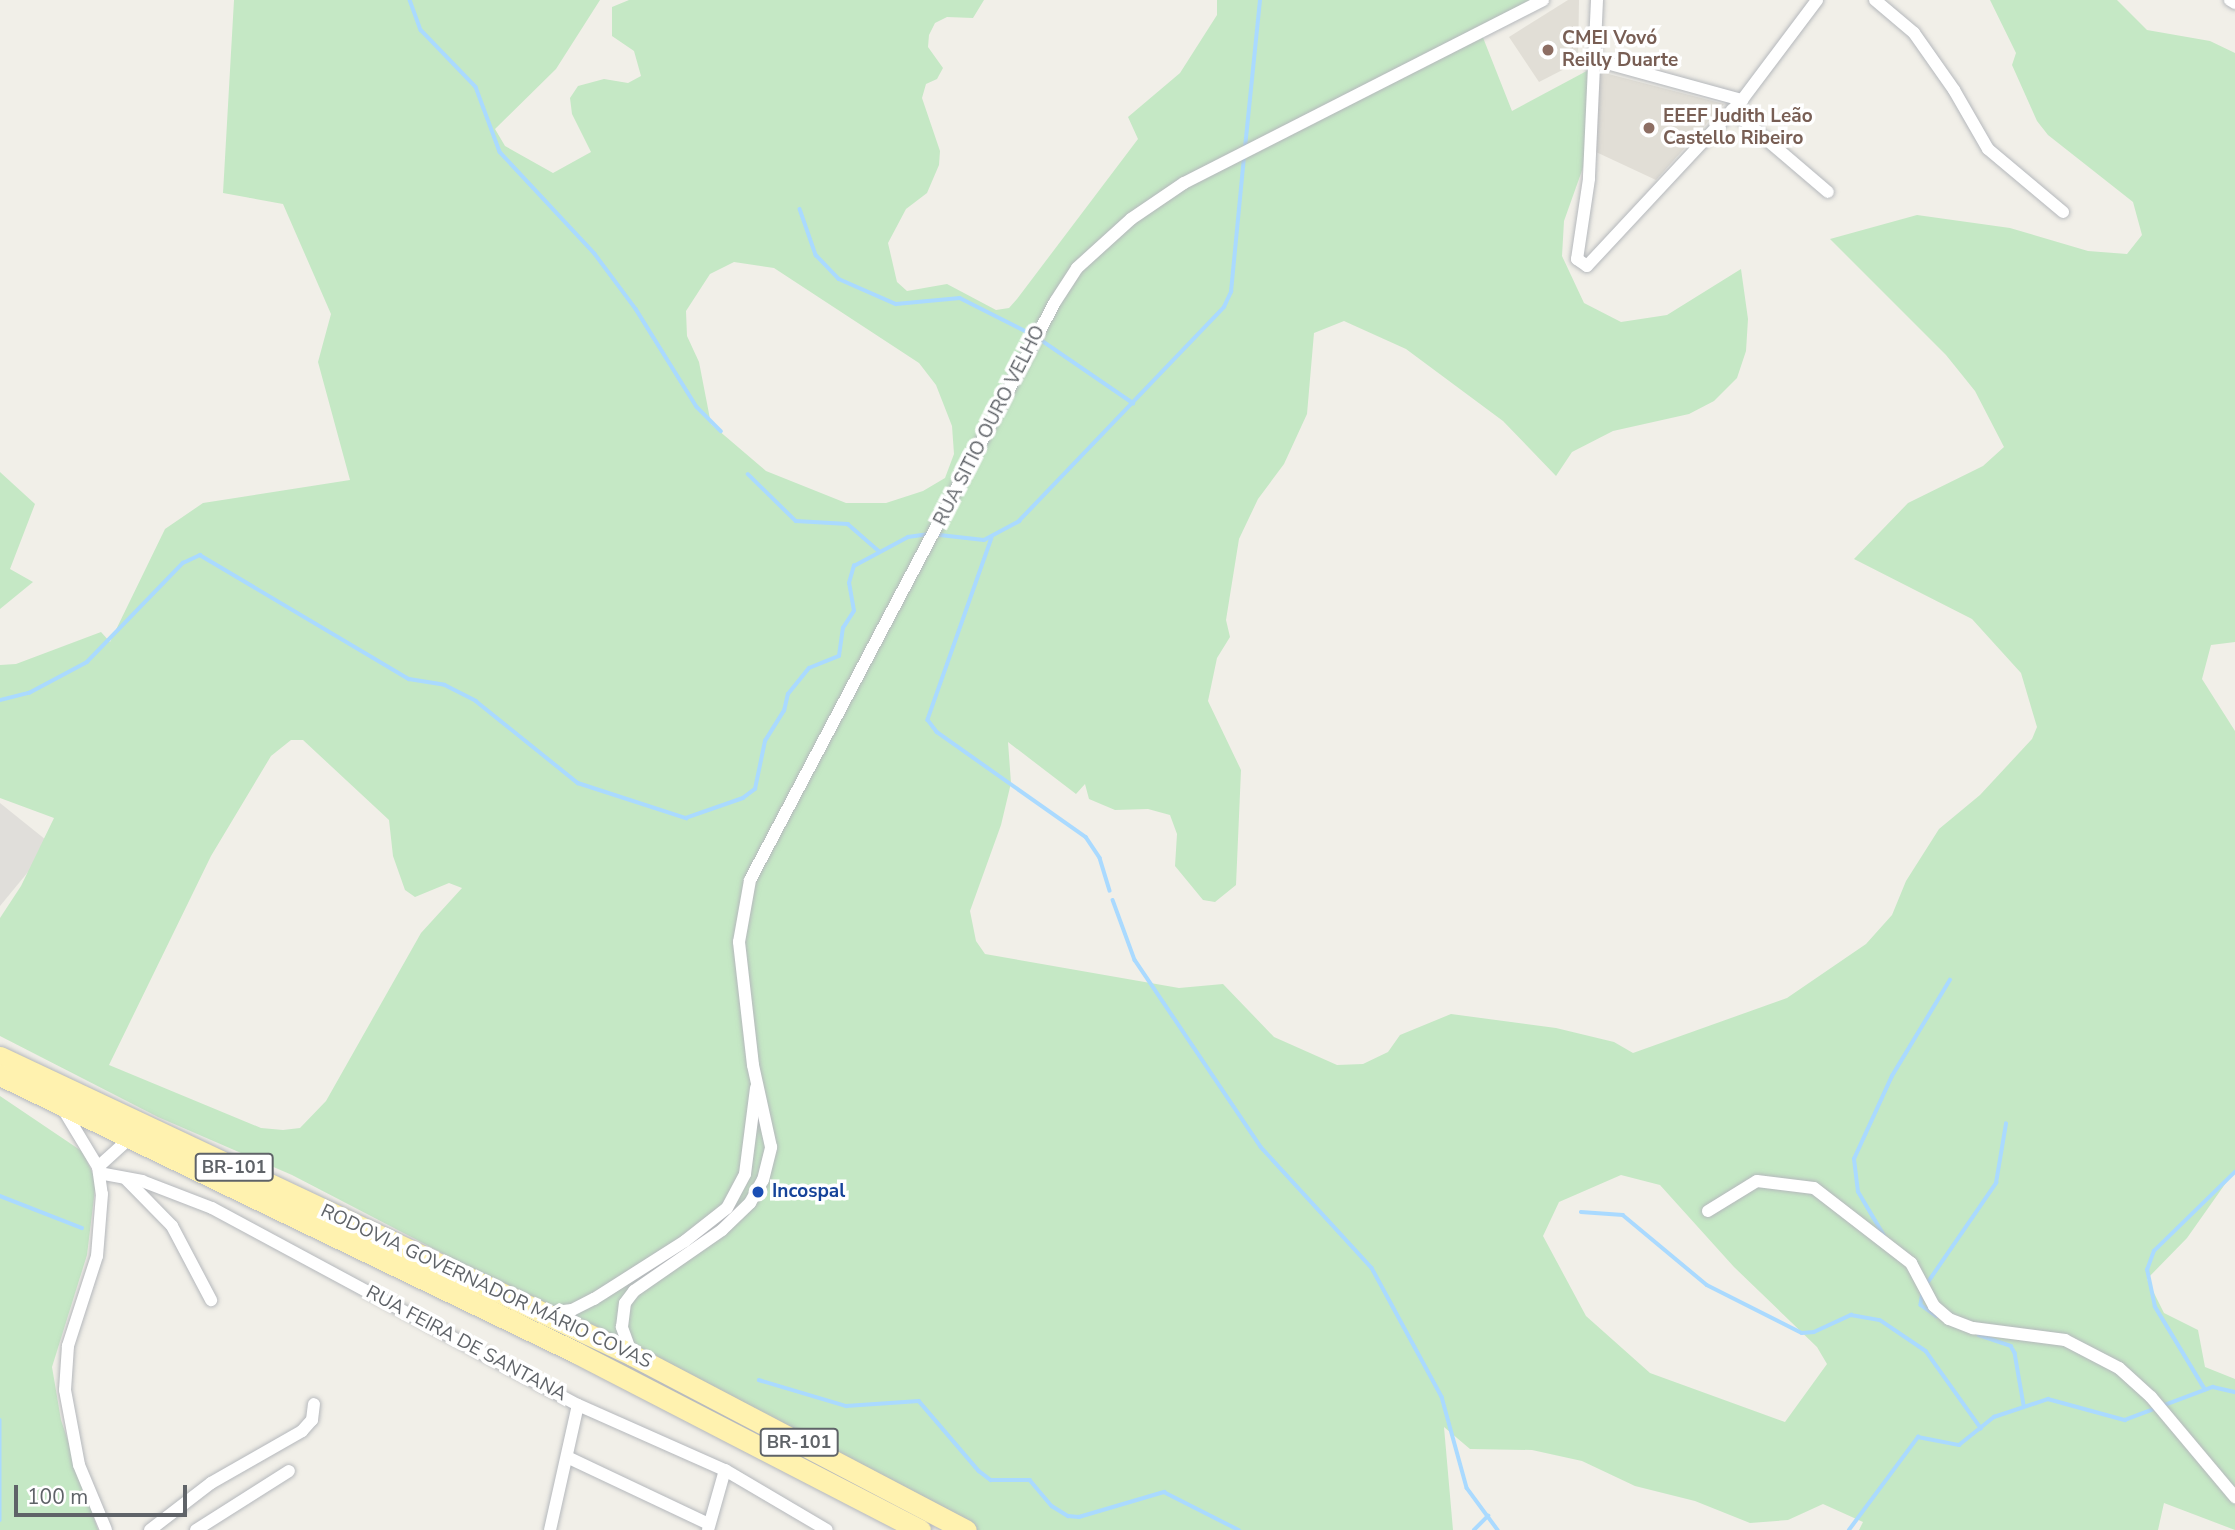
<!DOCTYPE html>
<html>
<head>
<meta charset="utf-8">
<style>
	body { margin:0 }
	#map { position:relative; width:2235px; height:1530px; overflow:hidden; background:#f1efe8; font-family:"Nunito Sans",sans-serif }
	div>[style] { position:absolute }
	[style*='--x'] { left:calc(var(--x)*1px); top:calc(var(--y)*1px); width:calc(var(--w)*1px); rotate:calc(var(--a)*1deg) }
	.industrial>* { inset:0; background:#e0deda }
	.education>* { inset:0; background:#e1ded6 }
	.green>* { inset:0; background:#c5e8c5 }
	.stream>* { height:3.5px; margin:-1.75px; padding:0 1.75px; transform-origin:1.75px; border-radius:1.75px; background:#aadaff }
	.roads { filter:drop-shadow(0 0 2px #b5b8bc) drop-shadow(0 0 2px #b5b8bc) }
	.street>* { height:12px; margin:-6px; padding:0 6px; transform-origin:6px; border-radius:6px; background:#fff }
	.primary>* { height:21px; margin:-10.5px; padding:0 10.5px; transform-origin:10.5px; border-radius:10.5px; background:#fff2af }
	.dots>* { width:19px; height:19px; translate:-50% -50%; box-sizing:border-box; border:4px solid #fff; border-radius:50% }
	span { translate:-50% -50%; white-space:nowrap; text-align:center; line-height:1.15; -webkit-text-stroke:7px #fff; paint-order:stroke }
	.shield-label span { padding:2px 5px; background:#fff; border:2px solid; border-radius:5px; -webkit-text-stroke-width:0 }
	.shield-label { font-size:18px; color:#5f6368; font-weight:700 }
	.education-label { font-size:19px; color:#785e54; font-weight:700 }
	.left { translate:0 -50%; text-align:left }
	.street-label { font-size:19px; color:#5f6368 }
	.transit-label { font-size:19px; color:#164399; font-weight:700 }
	.scale { position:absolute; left:14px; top:1485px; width:173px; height:32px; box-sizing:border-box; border:4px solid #5f6368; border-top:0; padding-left:9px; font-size:21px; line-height:24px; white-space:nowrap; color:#5f6368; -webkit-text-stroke:5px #fff; paint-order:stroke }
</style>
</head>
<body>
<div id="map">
	<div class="industrial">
		<div style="clip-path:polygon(0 803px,51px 844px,0 906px)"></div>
	</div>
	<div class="education">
		<div style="clip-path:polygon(1568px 0,1579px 0,1578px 62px,1539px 82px,1509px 37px)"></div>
		<div style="clip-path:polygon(1597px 71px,1724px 104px,1656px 180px,1596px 152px)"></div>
	</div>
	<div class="green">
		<div style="clip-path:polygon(evenodd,234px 0,600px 0,556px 69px,495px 129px,505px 146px,553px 173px,591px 152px,572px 114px,570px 98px,578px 86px,604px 79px,628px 83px,641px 76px,634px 51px,612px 36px,612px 7px,629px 0,984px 0,973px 18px,947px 17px,935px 23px,929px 35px,928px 47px,943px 68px,937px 79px,926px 84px,922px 98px,940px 151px,939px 165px,927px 193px,906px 209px,888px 243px,897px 282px,907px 291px,947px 284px,996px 310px,1009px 308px,1017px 299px,1138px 139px,1128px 117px,1180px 73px,1217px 15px,1217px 0,1535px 0,1480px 30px,1512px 111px,1596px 66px,1585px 162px,1564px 221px,1562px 256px,1584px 303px,1621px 322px,1667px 315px,1741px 269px,1748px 319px,1746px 351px,1737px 378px,1714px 401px,1689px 414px,1613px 431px,1572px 452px,1556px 476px,1503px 421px,1406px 349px,1344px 321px,1314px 333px,1307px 414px,1284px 464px,1258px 499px,1239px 539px,1226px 620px,1230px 637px,1217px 658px,1208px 701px,1241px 770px,1236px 885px,1215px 902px,1203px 900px,1175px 866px,1177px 834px,1170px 815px,1148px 809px,1115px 810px,1089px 799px,1085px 784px,1076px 794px,1008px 742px,1011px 783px,1001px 825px,970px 911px,976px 941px,985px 954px,1179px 988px,1223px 984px,1274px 1037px,1337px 1065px,1363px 1064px,1388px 1052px,1400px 1035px,1451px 1014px,1556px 1028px,1614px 1042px,1633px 1053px,1787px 998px,1866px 944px,1892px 915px,1906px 881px,1939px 829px,1980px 795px,2032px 739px,2037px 727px,2021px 673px,1972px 619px,1854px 559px,1908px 503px,1983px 466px,2004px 447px,1975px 391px,1946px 355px,1830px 239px,1917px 215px,2010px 228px,2088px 251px,2127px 254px,2142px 235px,2133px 202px,2048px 135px,2037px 121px,2012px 65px,2016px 53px,1990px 0,2117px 0,2147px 30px,2210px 41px,2235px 53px,2235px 642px,2211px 645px,2202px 679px,2235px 731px,2235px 1170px,2187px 1238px,2147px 1279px,2164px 1313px,2198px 1330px,2205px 1367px,2235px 1379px,2235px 1530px,2164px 1503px,2158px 1530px,1859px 1530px,1863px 1522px,1823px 1504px,1788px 1520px,1750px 1523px,1695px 1501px,1635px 1486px,1582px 1461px,1532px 1450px,1470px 1449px,1444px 1427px,1453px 1530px,975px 1530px,292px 1175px,158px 1117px,0 1036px,0 918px,21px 886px,54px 818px,0 798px,0 665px,16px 664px,101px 632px,110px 642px,165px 529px,203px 503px,350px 480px,318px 362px,331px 314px,283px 204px,223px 193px,234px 0,734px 262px,774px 268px,919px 363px,936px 385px,952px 426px,954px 454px,945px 478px,923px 491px,886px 503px,846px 503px,766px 471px,711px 424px,699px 362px,687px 336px,686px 311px,710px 274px,734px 262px,234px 0,291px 740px,303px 740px,389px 820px,393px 856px,405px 890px,415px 897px,449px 883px,462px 888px,421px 933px,326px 1101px,300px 1128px,283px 1130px,261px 1128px,109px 1065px,211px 856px,271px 756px,291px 740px,234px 0,1621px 1175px,1660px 1185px,1734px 1267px,1817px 1347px,1827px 1364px,1785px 1422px,1650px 1373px,1586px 1316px,1543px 1236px,1559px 1202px,1621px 1175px)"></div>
		<div style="clip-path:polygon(0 472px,35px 504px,10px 569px,33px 582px,0 609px)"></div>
		<div style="clip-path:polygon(0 1096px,83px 1152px,96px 1181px,87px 1255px,52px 1367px,61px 1420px,98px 1530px,0 1530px)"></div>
	</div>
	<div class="stream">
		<div style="--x:410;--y:0;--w:32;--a:70"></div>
		<div style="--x:421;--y:30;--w:79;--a:46"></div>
		<div style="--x:476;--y:87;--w:69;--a:69.7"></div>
		<div style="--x:500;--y:152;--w:139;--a:47"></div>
		<div style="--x:595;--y:254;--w:69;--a:53.3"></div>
		<div style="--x:636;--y:309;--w:115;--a:58.1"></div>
		<div style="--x:697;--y:407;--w:34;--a:45"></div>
		<div style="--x:1245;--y:148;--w:149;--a:-84.2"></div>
		<div style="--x:800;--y:209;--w:49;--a:70.8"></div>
		<div style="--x:816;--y:255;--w:33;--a:46"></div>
		<div style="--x:839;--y:279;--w:62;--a:23.7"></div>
		<div style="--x:896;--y:304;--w:64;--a:-5.4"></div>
		<div style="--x:960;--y:298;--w:82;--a:26.9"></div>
		<div style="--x:1041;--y:340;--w:112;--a:34.4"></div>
		<div style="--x:748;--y:474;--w:67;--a:44.4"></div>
		<div style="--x:796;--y:521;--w:52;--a:3.3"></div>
		<div style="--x:848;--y:524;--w:41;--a:41.1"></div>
		<div style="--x:940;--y:535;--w:44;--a:6.5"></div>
		<div style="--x:984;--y:540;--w:40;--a:-28"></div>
		<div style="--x:1019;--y:521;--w:296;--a:-46.2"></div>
		<div style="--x:1224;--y:307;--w:17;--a:-65"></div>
		<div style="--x:1231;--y:292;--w:135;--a:-84.5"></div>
		<div style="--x:992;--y:538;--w:193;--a:109.4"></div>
		<div style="--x:928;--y:720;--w:15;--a:53"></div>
		<div style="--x:937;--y:732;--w:182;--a:35.2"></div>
		<div style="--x:1086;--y:837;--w:25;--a:56"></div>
		<div style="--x:1100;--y:858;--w:34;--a:73"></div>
		<div style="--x:0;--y:700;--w:30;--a:-14"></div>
		<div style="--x:29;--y:693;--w:66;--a:-28.1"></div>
		<div style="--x:87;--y:662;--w:138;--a:-45.9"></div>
		<div style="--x:183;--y:563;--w:19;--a:-25"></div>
		<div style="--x:200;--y:555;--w:243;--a:30.7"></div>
		<div style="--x:409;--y:679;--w:36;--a:9"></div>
		<div style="--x:445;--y:685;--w:35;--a:27"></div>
		<div style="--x:476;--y:701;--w:131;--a:38.8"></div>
		<div style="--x:578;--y:783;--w:114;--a:18"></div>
		<div style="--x:686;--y:818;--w:60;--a:-19.3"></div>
		<div style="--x:743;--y:798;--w:15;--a:-37"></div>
		<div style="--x:755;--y:789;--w:49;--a:-78.2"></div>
		<div style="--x:765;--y:741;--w:36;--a:-58"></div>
		<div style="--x:784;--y:711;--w:17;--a:-77"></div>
		<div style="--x:788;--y:694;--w:33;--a:-51"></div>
		<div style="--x:809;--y:668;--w:32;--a:-22"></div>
		<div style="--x:839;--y:656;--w:28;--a:-82"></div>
		<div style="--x:843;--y:628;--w:20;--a:-57"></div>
		<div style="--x:854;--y:611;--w:28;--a:-100"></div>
		<div style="--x:849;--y:583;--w:18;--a:-74"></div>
		<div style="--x:854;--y:566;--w:61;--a:-28.2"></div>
		<div style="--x:908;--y:537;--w:21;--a:-8"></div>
		<div style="--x:1113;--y:900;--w:64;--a:69.9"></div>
		<div style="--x:1135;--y:960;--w:225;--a:56"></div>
		<div style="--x:1261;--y:1147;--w:164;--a:47.5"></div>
		<div style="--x:1372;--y:1268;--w:147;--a:61.5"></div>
		<div style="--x:1442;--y:1397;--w:94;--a:74.6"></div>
		<div style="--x:1467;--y:1488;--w:52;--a:53.6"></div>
		<div style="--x:0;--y:1196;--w:88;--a:21.3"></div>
		<div style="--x:1581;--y:1212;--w:42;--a:4.1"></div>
		<div style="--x:1623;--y:1215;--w:109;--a:39.8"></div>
		<div style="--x:1707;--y:1285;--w:106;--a:26.8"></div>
		<div style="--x:1802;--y:1333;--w:12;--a:-5"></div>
		<div style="--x:1814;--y:1332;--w:41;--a:-24.7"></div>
		<div style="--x:1851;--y:1315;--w:29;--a:10"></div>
		<div style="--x:1880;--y:1320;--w:55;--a:34"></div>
		<div style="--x:1926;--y:1351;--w:95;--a:54.5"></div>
		<div style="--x:1884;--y:1236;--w:51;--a:-120.6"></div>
		<div style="--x:1858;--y:1192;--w:33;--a:-97"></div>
		<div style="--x:1854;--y:1159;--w:91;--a:-65.4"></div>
		<div style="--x:1892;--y:1076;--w:112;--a:-58.9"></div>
		<div style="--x:1926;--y:1285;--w:124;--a:-55.5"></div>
		<div style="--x:1996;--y:1183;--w:60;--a:-80.4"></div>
		<div style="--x:1923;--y:1292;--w:13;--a:99"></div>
		<div style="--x:1921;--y:1305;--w:19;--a:35"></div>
		<div style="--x:1979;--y:1335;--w:34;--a:19"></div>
		<div style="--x:2011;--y:1346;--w:8;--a:60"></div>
		<div style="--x:2015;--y:1353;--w:53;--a:80.2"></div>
		<div style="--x:759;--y:1380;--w:91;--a:16.6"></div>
		<div style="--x:846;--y:1406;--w:73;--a:-3.9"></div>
		<div style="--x:919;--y:1401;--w:92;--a:49.4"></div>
		<div style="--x:979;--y:1471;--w:15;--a:37"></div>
		<div style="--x:991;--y:1480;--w:39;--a:0"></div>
		<div style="--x:1030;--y:1480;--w:34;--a:50"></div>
		<div style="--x:1052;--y:1506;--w:19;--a:32"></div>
		<div style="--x:1068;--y:1516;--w:11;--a:5"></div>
		<div style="--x:1079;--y:1517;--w:89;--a:-16.4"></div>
		<div style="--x:1164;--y:1492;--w:84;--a:26.9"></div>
		<div style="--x:2205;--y:1390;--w:97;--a:-121.1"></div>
		<div style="--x:2155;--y:1307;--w:38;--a:-102"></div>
		<div style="--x:2147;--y:1270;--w:20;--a:-70"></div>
		<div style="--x:2154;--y:1251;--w:113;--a:-44.3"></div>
		<div style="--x:0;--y:1420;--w:100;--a:90"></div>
		<div style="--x:1474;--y:1530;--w:20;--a:-45"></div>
		<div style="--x:1849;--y:1530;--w:116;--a:-53.4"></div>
		<div style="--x:1918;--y:1437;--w:42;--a:11"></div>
		<div style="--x:1959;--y:1445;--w:45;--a:-38.7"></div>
		<div style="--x:1994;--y:1417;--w:57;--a:-18.4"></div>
		<div style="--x:2048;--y:1399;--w:80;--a:15.3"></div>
		<div style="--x:2125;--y:1420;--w:94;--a:-20.6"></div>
		<div style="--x:2213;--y:1387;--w:23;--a:13"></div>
	</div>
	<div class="roads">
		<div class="street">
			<div style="--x:1597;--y:0;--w:179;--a:92.6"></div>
			<div style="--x:1589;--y:179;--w:81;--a:98.5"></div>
			<div style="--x:1577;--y:259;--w:12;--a:35"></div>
			<div style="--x:1587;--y:266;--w:227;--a:-47"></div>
			<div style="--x:1742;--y:100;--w:125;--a:-53.1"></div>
			<div style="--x:1875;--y:0;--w:51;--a:40.2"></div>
			<div style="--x:1914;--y:33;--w:70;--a:54.9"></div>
			<div style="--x:1954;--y:90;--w:68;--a:60"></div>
			<div style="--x:1988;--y:149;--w:98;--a:40"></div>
			<div style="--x:2230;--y:0;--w:6;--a:31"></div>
			<div style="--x:1592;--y:59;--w:156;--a:15.3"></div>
			<div style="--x:1732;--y:110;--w:126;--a:40.5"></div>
			<div style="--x:63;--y:1109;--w:68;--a:58.9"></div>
			<div style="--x:98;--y:1167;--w:27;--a:82"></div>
			<div style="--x:102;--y:1194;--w:62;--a:94.6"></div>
			<div style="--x:97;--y:1256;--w:95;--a:107.9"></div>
			<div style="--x:68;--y:1346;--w:44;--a:93.9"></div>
			<div style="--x:65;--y:1390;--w:76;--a:79.4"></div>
			<div style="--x:79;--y:1465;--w:70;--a:67.4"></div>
			<div style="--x:98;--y:1167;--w:43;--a:-42.2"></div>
			<div style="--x:99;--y:1173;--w:44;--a:10.5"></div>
			<div style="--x:142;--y:1181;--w:75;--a:21.1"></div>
			<div style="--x:212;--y:1208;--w:416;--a:28.3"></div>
			<div style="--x:578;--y:1405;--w:161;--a:23.9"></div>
			<div style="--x:725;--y:1470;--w:118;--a:30.5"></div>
			<div style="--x:126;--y:1179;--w:66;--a:45.6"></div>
			<div style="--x:172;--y:1226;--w:84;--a:62.2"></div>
			<div style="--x:1708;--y:1211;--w:57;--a:-31.5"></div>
			<div style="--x:1757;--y:1181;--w:57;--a:7"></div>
			<div style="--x:1814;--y:1188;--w:123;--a:37.7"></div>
			<div style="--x:1911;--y:1263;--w:49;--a:61.9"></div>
			<div style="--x:1934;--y:1306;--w:20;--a:41"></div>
			<div style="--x:1949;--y:1319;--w:26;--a:21"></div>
			<div style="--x:1973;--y:1328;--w:93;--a:7.4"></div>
			<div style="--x:2065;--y:1340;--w:61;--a:27.4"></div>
			<div style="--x:2119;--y:1368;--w:43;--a:42.2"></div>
			<div style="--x:2151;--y:1397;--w:131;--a:50"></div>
			<div style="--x:548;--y:1313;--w:24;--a:-7"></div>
			<div style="--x:572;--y:1310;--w:25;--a:-27"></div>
			<div style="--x:594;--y:1299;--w:108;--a:-32.5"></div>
			<div style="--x:685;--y:1241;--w:53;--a:-38.2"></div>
			<div style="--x:727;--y:1208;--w:38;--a:-62"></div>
			<div style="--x:745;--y:1174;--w:87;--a:-82.7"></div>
			<div style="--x:632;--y:1355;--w:30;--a:-110"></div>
			<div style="--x:622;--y:1327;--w:24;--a:-83"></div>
			<div style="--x:625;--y:1303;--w:15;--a:-53"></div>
			<div style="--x:634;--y:1291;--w:107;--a:-34.7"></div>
			<div style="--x:722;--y:1230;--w:39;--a:-44"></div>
			<div style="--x:750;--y:1203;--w:26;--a:-61"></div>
			<div style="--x:763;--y:1180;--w:34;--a:-76"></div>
			<div style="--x:771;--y:1147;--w:84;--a:-102.4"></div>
			<div style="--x:753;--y:1065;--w:124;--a:-96.5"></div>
			<div style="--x:739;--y:942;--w:63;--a:-79.9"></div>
			<div style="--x:750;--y:880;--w:654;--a:-62.18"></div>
			<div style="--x:1055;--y:302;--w:40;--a:-57.1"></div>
			<div style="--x:1077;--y:268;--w:73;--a:-42.2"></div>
			<div style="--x:1131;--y:219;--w:64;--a:-34.2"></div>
			<div style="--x:1184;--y:183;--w:403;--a:-27"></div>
			<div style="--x:567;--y:1457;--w:157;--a:25.3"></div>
			<div style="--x:150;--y:1530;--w:77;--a:-37.6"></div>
			<div style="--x:211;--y:1483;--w:105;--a:-29.7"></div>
			<div style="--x:302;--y:1431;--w:15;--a:-48"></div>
			<div style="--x:312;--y:1420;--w:16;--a:-83"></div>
			<div style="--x:196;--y:1530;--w:110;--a:-32.4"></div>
			<div style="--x:550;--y:1530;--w:128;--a:-77.4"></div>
			<div style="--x:708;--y:1530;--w:62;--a:-74.2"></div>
		</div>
		<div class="primary">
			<div style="--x:0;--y:1057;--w:699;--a:25.24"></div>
			<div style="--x:632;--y:1355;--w:377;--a:27.7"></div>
			<div style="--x:0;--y:1075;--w:640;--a:25.72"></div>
			<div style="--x:577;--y:1353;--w:386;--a:27.3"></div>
		</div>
	</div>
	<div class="dots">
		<div style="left:1548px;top:50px;background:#8d6e63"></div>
		<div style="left:1649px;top:128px;background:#8d6e63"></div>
		<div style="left:758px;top:1192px;background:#1a4fb4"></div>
	</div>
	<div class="shield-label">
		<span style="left:234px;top:1167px">BR-101</span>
		<span style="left:799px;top:1442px">BR-101</span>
	</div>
	<div class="education-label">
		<span class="left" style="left:1562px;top:50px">CMEI Vovó<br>Reilly Duarte</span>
		<span class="left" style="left:1663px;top:128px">EEEF Judith Leão<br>Castello Ribeiro</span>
	</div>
	<div class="street-label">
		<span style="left:990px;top:426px;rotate:-63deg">RUA SITIO OURO VELHO</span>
		<span style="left:486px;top:1287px;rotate:25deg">RODOVIA GOVERNADOR MÁRIO COVAS</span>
		<span style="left:466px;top:1344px;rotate:28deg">RUA FEIRA DE SANTANA</span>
	</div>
	<div class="transit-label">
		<span class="left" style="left:772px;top:1192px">Incospal</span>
	</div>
	<div class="scale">100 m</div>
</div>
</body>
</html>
